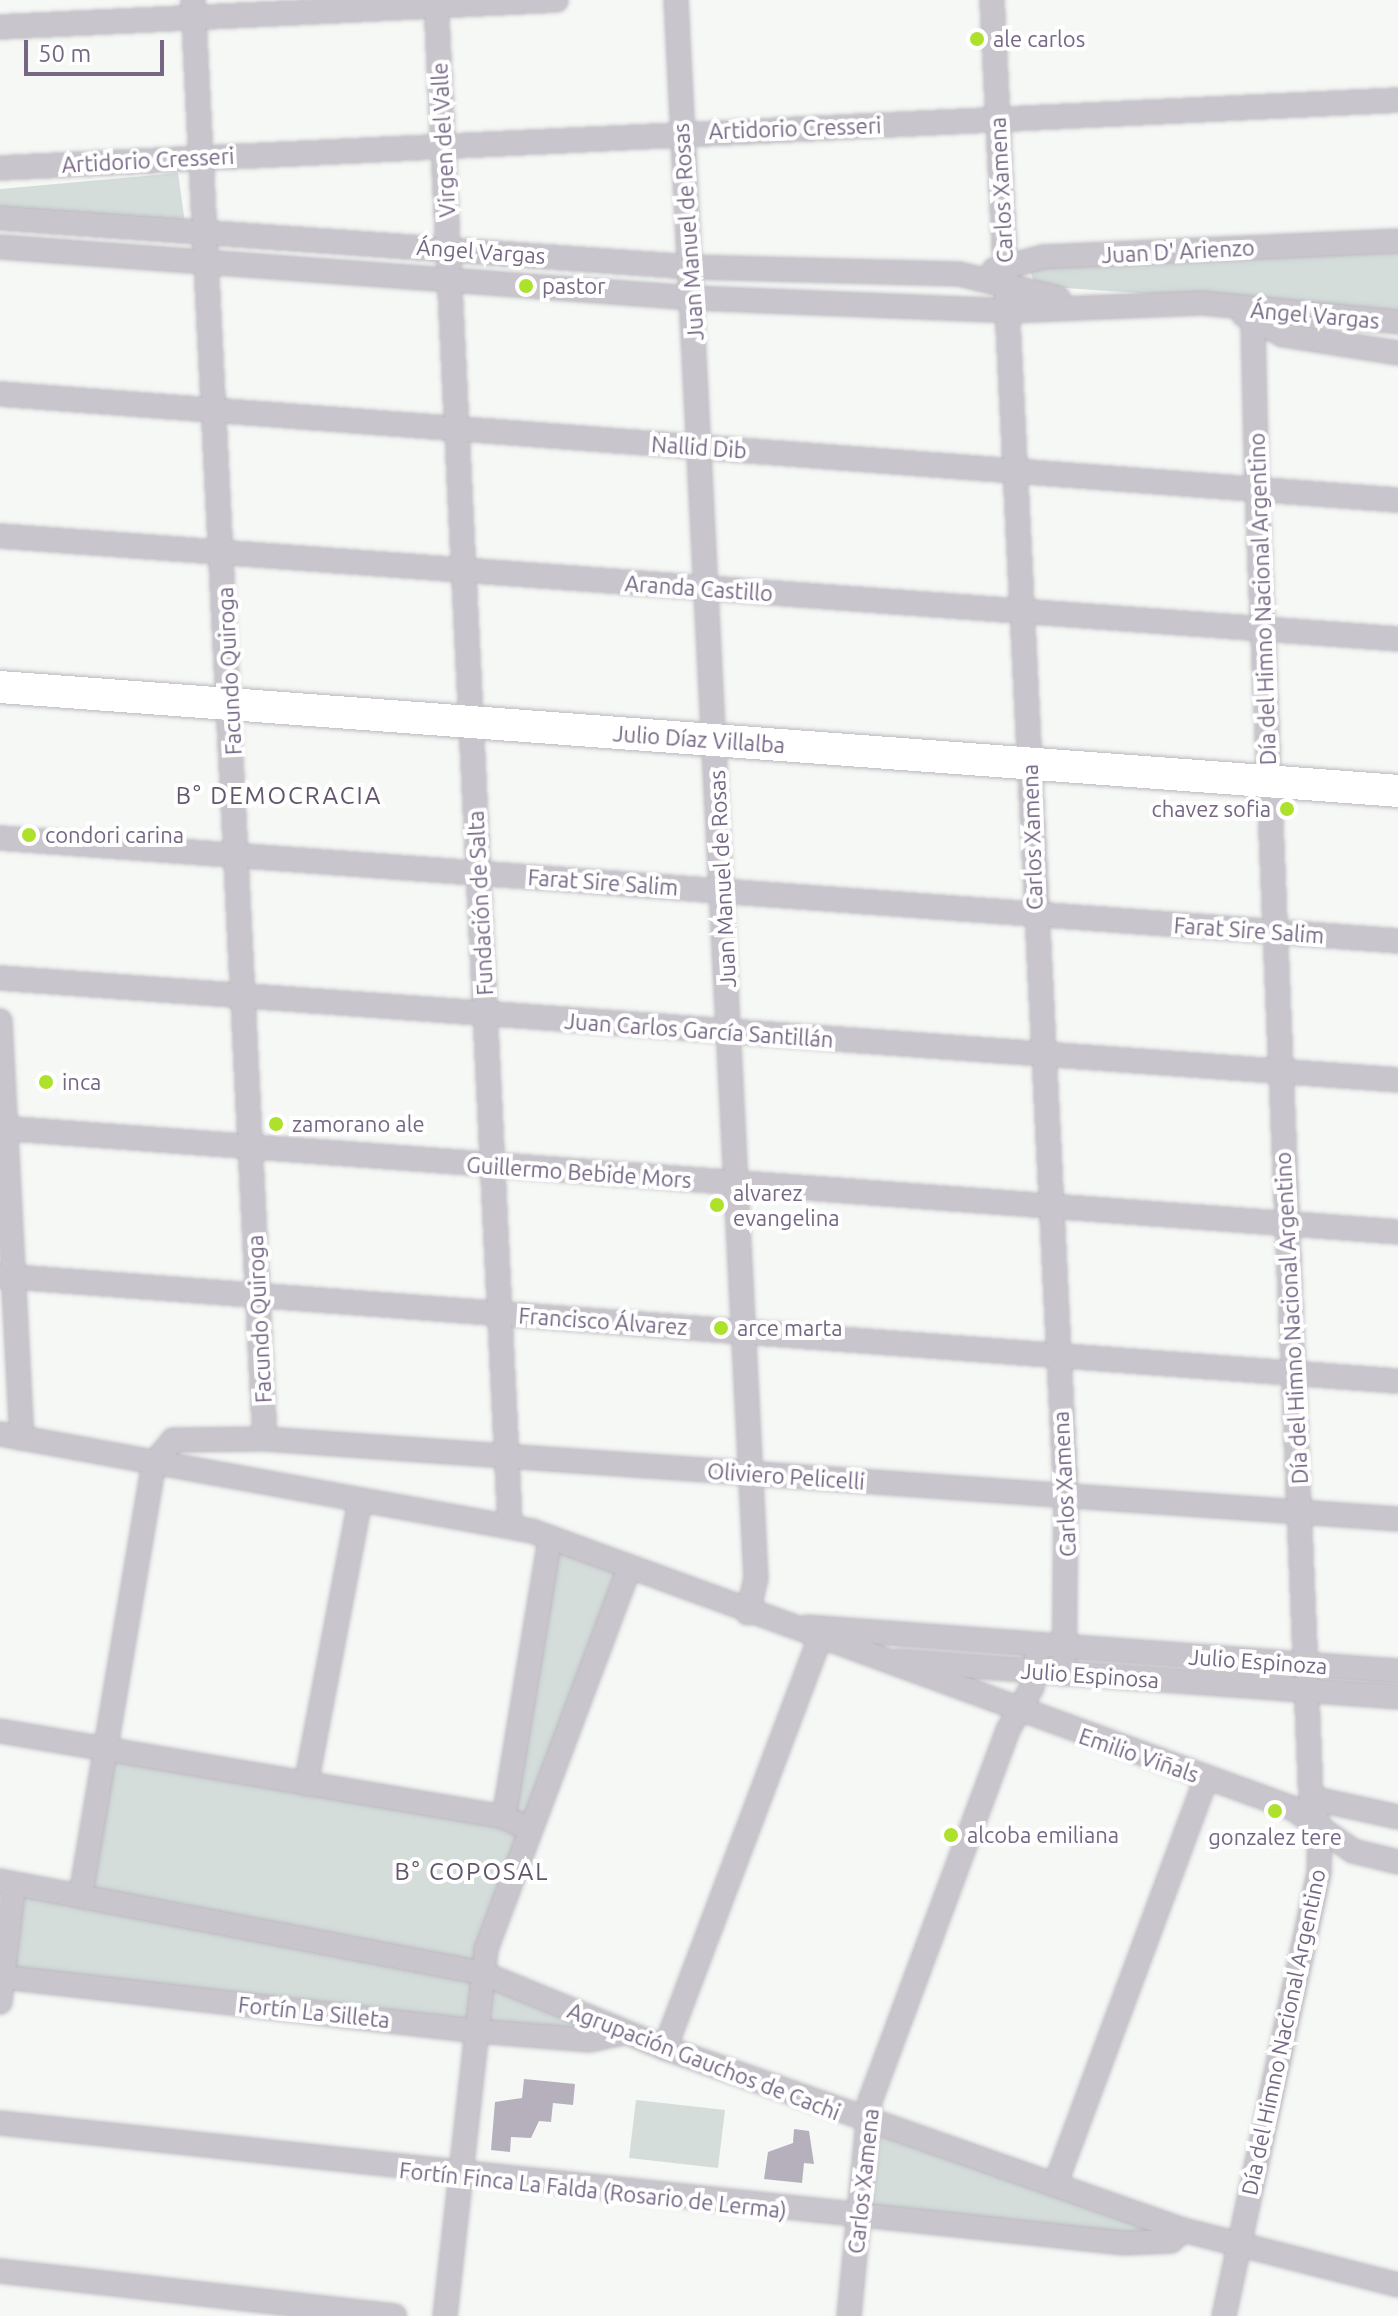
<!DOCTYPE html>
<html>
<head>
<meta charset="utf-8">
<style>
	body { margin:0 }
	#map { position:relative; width:1398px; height:2316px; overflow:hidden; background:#f5f8f5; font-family:Ubuntu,sans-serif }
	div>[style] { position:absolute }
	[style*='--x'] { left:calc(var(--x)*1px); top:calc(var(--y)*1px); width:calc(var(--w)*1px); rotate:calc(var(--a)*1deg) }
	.green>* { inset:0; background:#d4ddda }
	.building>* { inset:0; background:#b6b0bc }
	.roads { filter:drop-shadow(0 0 2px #bcb8c0) drop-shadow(0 0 2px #bcb8c0) }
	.street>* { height:22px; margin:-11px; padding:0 11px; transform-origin:11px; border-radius:11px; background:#c9c5cc }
	.secondary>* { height:32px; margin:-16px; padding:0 16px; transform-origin:16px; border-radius:16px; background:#fff }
	.dots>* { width:22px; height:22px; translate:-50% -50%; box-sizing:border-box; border:4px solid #fff; border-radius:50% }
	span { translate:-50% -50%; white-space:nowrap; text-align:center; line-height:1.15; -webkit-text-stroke:8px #fff; paint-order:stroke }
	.poi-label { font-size:22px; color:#766785 }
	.left { translate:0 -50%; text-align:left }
	.right { translate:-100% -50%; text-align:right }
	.street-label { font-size:22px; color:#766785 }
	.neighbourhood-label { font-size:24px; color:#60556b; letter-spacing:2px }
	.scale { position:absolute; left:24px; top:40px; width:140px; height:36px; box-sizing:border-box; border:4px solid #766785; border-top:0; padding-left:10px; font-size:24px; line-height:28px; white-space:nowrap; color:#766785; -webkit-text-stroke:6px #fff; paint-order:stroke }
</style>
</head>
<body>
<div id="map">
	<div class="green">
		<div style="clip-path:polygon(178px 173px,185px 223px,0 210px,0 189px)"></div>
		<div style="clip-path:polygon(1398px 252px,1398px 311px,1036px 286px,1028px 267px)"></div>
		<div style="clip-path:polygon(550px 1538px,629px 1568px,482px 1973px,624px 2033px,590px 2040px,3px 1977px,14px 1884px,81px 1894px,106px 1750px,503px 1817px)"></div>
		<div style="clip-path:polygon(636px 2100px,725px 2110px,718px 2168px,629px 2158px)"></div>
		<div style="clip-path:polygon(867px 2122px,1183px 2230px,1155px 2243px,859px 2219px)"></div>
	</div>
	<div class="building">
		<div style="clip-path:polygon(524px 2079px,575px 2084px,573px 2105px,553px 2103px,551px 2122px,539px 2121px,531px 2138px,511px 2137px,510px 2152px,491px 2150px,495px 2102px,522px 2098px)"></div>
		<div style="clip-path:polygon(794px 2129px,809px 2131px,814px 2164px,804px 2163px,802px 2183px,764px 2179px,768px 2152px,793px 2143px)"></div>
	</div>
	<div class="roads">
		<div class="street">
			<div style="--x:193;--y:0;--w:1441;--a:87.14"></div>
			<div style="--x:436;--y:0;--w:1528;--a:87.22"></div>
			<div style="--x:676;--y:0;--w:1580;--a:87.1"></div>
			<div style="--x:756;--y:1578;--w:36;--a:103"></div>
			<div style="--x:992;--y:0;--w:1498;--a:87.17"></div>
			<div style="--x:1066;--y:1496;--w:178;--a:90.6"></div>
			<div style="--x:0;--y:27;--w:557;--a:-2.78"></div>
			<div style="--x:0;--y:168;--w:1400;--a:-2.78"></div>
			<div style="--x:0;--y:218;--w:692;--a:4.06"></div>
			<div style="--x:690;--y:267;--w:269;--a:1.5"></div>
			<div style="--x:959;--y:274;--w:102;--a:13.6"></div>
			<div style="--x:0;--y:247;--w:695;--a:4.21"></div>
			<div style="--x:693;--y:298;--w:317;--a:2.3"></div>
			<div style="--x:1010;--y:311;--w:192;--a:-2.4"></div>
			<div style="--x:1202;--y:303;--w:197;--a:5.5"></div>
			<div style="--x:994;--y:270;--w:51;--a:-14.9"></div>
			<div style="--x:1043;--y:257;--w:355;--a:-2.6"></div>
			<div style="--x:1244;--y:315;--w:44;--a:27.1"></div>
			<div style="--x:1283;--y:335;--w:116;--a:8.9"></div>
			<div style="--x:0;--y:394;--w:1402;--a:4.34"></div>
			<div style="--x:0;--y:536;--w:1402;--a:4.21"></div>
			<div style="--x:0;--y:838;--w:1402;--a:4.21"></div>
			<div style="--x:0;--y:978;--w:1402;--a:4.17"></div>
			<div style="--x:0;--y:1021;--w:418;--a:87"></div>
			<div style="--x:0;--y:1128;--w:1402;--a:4.25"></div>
			<div style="--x:0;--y:1276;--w:1402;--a:4.3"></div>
			<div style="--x:0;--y:1434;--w:541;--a:10.33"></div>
			<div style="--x:532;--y:1531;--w:809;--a:20.03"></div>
			<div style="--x:1292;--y:1808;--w:75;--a:35.2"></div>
			<div style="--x:1353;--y:1851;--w:46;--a:13.7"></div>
			<div style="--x:807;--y:1627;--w:593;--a:4.26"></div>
			<div style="--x:898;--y:1661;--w:501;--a:4.12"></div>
			<div style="--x:0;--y:1731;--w:511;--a:9.68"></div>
			<div style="--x:504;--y:1817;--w:28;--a:26"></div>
			<div style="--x:306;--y:1784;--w:288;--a:-79.2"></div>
			<div style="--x:1311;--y:1798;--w:89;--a:12.3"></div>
			<div style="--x:504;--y:1817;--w:283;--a:-80.6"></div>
			<div style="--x:0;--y:1881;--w:491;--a:10.8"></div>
			<div style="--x:482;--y:1973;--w:198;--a:22.3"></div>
			<div style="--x:665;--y:2048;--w:549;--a:19.36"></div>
			<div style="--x:1183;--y:2230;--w:222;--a:14.3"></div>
			<div style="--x:81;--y:1894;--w:437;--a:-80.4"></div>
			<div style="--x:154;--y:1463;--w:30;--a:-50"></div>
			<div style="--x:173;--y:1440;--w:92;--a:-0.6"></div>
			<div style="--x:265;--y:1439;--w:1136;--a:4.04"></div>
			<div style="--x:3;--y:1977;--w:477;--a:6.5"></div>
			<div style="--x:477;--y:2031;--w:113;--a:4.6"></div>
			<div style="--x:590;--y:2040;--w:35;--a:-12"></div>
			<div style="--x:0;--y:2002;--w:119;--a:-83.2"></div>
			<div style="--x:665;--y:2048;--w:436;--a:-69.3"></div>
			<div style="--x:0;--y:2123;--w:1131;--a:6.09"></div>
			<div style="--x:1125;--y:2243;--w:46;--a:-2.5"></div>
			<div style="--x:1171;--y:2241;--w:16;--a:-43"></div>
			<div style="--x:1055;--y:2185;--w:433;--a:-69.6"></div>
			<div style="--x:0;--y:2271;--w:397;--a:6.5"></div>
			<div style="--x:445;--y:2316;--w:369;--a:-83.6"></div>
			<div style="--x:486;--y:1949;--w:407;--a:-69.4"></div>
			<div style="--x:849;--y:2316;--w:216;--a:-84.4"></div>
			<div style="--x:870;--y:2101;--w:396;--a:-69.6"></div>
			<div style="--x:1008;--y:1730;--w:49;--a:-60.8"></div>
			<div style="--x:1032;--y:1687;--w:41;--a:-81.7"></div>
			<div style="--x:1224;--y:2316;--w:453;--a:-77.9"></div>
			<div style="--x:1319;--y:1873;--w:44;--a:-88.7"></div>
			<div style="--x:1320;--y:1829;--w:32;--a:-106"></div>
			<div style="--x:1311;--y:1798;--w:1309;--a:-92.36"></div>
			<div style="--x:1257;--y:490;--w:162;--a:-91.4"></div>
			<div style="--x:1253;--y:328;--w:19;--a:-69"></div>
		</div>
		<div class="secondary">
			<div style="--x:0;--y:687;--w:1402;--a:4.25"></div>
		</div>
	</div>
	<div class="dots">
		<div style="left:977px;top:39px;background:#ade12b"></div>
		<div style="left:526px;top:286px;background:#ade12b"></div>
		<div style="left:1287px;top:809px;background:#ade12b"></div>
		<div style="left:29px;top:835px;background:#ade12b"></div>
		<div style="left:46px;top:1082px;background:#ade12b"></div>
		<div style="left:276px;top:1124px;background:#ade12b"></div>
		<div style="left:717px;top:1205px;background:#ade12b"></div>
		<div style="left:721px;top:1328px;background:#ade12b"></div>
		<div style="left:1275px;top:1811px;background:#ade12b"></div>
		<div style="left:951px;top:1835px;background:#ade12b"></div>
	</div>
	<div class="poi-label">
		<span class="left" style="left:993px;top:39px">ale carlos</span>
		<span class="left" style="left:542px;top:286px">pastor</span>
		<span class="right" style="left:1271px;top:809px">chavez sofia</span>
		<span class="left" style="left:45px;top:835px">condori carina</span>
		<span class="left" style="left:62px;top:1082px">inca</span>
		<span class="left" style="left:292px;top:1124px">zamorano ale</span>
		<span class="left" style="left:733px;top:1205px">alvarez<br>evangelina</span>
		<span class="left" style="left:737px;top:1328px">arce marta</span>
		<span class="left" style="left:967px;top:1835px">alcoba emiliana</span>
		<span style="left:1275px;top:1837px">gonzalez tere</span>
	</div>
	<div class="street-label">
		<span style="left:795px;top:128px;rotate:-2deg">Artidorio Cresseri</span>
		<span style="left:443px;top:140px;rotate:-93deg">Virgen del Valle</span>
		<span style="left:148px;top:160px;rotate:-3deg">Artidorio Cresseri</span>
		<span style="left:1001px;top:190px;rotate:-93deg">Carlos Xamena</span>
		<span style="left:688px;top:232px;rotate:-94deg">Juan Manuel de Rosas</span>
		<span style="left:481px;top:251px;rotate:4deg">Ángel Vargas</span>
		<span style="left:1178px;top:251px;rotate:-3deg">Juan D' Arienzo</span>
		<span style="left:1315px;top:315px;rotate:5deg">Ángel Vargas</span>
		<span style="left:699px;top:447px;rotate:4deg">Nallid Dib</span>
		<span style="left:699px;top:588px;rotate:4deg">Aranda Castillo</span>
		<span style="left:1262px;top:599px;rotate:-92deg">Día del Himno Nacional Argentino</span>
		<span style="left:229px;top:671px;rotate:-93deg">Facundo Quiroga</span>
		<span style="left:699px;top:739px;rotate:4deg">Julio Díaz Villalba</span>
		<span style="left:1032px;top:837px;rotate:-92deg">Carlos Xamena</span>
		<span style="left:722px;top:879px;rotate:-93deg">Juan Manuel de Rosas</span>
		<span style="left:603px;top:882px;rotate:4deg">Farat Sire Salim</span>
		<span style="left:480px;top:903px;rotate:-93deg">Fundación de Salta</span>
		<span style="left:1249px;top:930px;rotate:4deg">Farat Sire Salim</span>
		<span style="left:699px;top:1030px;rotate:4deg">Juan Carlos García Santillán</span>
		<span style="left:579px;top:1172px;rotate:4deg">Guillermo Bebide Mors</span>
		<span style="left:1291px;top:1318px;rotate:-93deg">Día del Himno Nacional Argentino</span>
		<span style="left:259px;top:1319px;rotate:-93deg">Facundo Quiroga</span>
		<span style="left:603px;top:1321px;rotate:4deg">Francisco Álvarez</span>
		<span style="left:786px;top:1476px;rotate:4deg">Oliviero Pelicelli</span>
		<span style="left:1064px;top:1484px;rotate:-93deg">Carlos Xamena</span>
		<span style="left:1258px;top:1661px;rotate:4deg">Julio Espinoza</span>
		<span style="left:1090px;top:1675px;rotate:4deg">Julio Espinosa</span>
		<span style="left:1139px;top:1755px;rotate:19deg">Emilio Viñals</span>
		<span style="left:314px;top:2012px;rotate:6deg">Fortín La Silleta</span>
		<span style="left:1283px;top:2032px;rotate:-78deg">Día del Himno Nacional Argentino</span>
		<span style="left:704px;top:2061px;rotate:21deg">Agrupación Gauchos de Cachi</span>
		<span style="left:863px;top:2181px;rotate:-84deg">Carlos Xamena</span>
		<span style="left:593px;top:2190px;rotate:6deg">Fortín Finca La Falda (Rosario de Lerma)</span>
	</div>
	<div class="neighbourhood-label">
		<span style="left:279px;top:796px">B° DEMOCRACIA</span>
		<span style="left:472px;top:1872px">B° COPOSAL</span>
	</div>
	<div class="scale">50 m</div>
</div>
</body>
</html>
